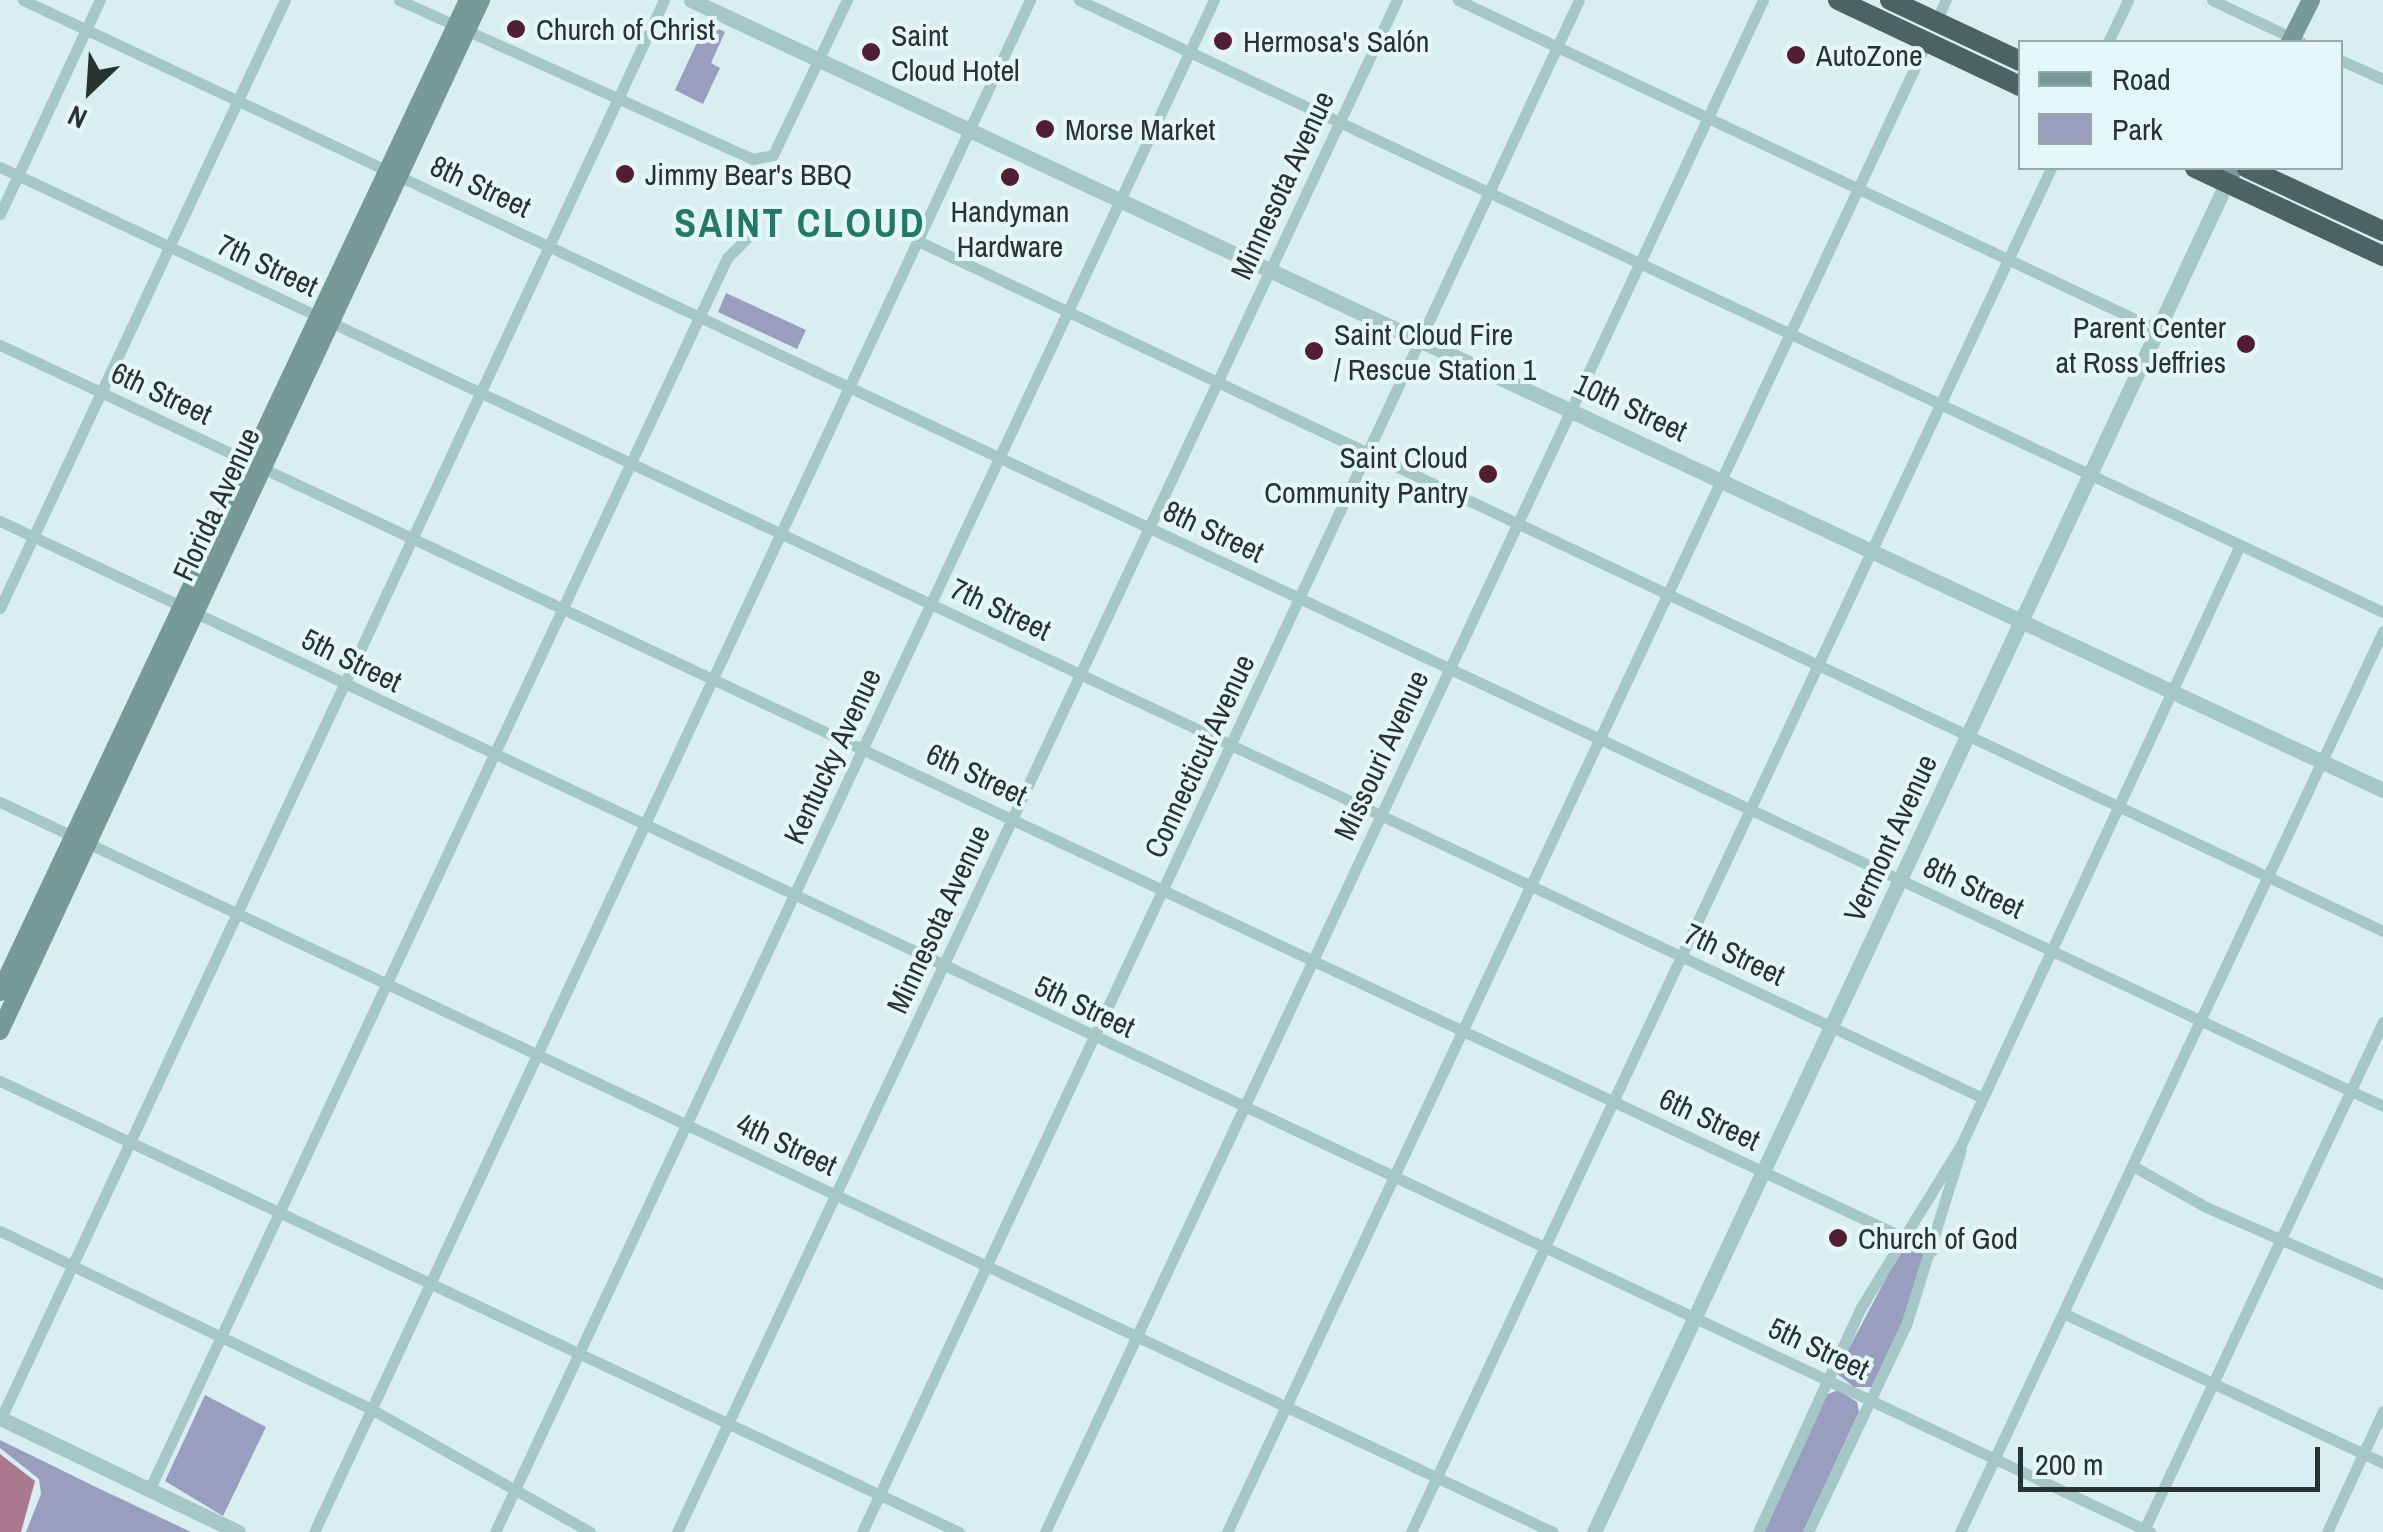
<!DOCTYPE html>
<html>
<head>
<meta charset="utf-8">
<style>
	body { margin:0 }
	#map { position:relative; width:2383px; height:1532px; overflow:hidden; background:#d9eef0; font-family:"Archivo Narrow",sans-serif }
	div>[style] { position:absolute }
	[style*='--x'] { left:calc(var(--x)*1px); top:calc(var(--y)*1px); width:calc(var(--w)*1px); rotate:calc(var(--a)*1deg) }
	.green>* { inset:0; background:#9a9ebe }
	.water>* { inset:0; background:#ab798e }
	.minor>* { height:11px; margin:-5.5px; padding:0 5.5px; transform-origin:5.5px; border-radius:5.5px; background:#a5c7c7 }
	.tertiary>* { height:15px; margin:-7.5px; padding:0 7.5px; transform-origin:7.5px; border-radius:7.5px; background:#a5c7c7 }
	.secondary>* { height:18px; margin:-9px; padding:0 9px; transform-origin:9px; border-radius:9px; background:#779a97 }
	.trunk>* { height:20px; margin:-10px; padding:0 10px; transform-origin:10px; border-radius:10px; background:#4b6461 }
	.dots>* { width:28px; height:28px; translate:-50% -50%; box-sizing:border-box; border:5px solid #e4f6f8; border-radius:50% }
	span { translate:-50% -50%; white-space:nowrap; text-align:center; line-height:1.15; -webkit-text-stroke:8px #e4f6f8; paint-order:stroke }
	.poi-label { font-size:30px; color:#263331 }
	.left { translate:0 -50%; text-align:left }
	.right { translate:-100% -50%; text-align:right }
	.street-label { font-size:30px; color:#263331 }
	.district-label { font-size:40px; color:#227966; font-weight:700; letter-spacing:2.5px }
	.legend { position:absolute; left:2018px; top:40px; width:325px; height:130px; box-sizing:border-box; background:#e4f6f8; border:2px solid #98a8a8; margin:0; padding:12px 18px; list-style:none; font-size:30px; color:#263331 }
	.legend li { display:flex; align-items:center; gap:20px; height:50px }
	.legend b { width:50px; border:2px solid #98a8a8 }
	.north { position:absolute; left:40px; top:40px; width:100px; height:100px; -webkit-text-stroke:8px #e4f6f8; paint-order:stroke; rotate:205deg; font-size:28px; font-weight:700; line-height:40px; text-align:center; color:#263331 }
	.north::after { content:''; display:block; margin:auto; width:35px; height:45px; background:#263331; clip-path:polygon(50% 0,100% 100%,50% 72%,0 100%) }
	.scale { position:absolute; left:2018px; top:1447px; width:302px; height:45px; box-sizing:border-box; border:5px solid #263331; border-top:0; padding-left:12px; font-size:30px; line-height:35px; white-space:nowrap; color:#263331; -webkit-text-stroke:8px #e4f6f8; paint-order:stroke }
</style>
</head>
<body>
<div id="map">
	<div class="green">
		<div style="clip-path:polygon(706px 23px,725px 32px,711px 63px,720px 68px,703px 104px,675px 90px)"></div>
		<div style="clip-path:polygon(726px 293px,806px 330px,797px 349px,718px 312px)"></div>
		<div style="clip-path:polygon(1903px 1246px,1924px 1254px,1904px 1318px,1872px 1387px,1854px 1387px,1836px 1373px)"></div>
		<div style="clip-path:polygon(1838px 1390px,1857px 1402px,1859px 1412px,1803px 1532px,1762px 1532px,1826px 1395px)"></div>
		<div style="clip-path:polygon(205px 1395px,266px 1427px,223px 1516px,165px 1481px)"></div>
		<div style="clip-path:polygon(0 1440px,100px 1489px,191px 1532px,26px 1532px,41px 1494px,39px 1479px,0 1448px)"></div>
	</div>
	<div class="water">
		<div style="clip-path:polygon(0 1454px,35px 1481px,21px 1532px,0 1532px)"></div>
	</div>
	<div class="minor">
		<div style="--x:23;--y:0;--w:2606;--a:25.11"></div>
		<div style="--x:399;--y:0;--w:388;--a:24.2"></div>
		<div style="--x:753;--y:159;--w:20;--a:-11"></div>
		<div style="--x:773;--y:155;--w:172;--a:-64.5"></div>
		<div style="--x:1079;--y:0;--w:1440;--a:25.14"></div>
		<div style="--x:1458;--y:0;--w:774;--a:25.24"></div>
		<div style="--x:2212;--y:0;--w:98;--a:25.3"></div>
		<div style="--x:1936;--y:21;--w:23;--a:-65"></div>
		<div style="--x:2108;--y:42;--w:47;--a:-64.5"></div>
		<div style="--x:2340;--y:60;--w:47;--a:23.8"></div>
		<div style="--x:0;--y:167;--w:2188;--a:25.15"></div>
		<div style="--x:0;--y:214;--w:236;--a:-65"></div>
		<div style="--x:918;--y:241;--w:1619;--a:25.22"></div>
		<div style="--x:0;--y:345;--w:2134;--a:25.12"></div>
		<div style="--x:0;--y:521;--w:2376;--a:25.18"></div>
		<div style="--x:0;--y:608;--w:671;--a:-64.89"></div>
		<div style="--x:0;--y:802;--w:1716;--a:25.18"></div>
		<div style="--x:0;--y:1081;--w:1060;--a:25.19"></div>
		<div style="--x:2133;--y:1166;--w:84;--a:29.3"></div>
		<div style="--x:2206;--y:1207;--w:193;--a:23.5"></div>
		<div style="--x:0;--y:1231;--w:411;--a:25.6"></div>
		<div style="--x:371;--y:1409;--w:251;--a:29.3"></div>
		<div style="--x:2063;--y:1313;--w:353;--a:25.1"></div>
		<div style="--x:1;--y:1418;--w:1565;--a:-64.94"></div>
		<div style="--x:150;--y:1488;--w:1359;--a:-64.87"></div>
		<div style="--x:727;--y:258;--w:27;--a:-45"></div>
		<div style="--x:314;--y:1532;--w:1691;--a:-64.95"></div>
		<div style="--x:495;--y:1532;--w:1692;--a:-64.86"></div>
		<div style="--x:677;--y:1532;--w:1693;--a:-64.83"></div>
		<div style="--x:862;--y:1532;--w:1691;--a:-64.92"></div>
		<div style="--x:1045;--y:1532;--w:1692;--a:-64.89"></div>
		<div style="--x:1227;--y:1532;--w:1646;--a:-64.84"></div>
		<div style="--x:1411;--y:1532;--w:1507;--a:-64.86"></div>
		<div style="--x:1758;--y:1532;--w:245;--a:-65.4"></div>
		<div style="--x:1860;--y:1309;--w:193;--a:-58.4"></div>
		<div style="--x:1961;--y:1145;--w:662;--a:-65.06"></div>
		<div style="--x:1808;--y:1532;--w:229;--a:-64.7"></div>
		<div style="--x:1906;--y:1325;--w:183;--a:-72.6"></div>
		<div style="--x:1960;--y:1532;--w:995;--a:-64.85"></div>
		<div style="--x:2143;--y:1532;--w:564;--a:-64.8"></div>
		<div style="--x:2327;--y:1532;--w:133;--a:-65.2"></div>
	</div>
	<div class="tertiary">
		<div style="--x:691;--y:0;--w:1867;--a:25.03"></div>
		<div style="--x:0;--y:1418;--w:264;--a:25.6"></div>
		<div style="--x:1594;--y:1532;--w:1491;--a:-64.88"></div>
	</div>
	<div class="secondary">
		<div style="--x:2290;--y:42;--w:47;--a:-63.4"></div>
		<div style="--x:2227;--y:182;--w:16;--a:-63"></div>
		<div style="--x:0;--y:992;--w:1097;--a:-64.74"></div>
		<div style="--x:0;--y:1031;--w:1138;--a:-64.99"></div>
	</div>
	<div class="trunk">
		<div style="--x:1838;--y:0;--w:201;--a:25.3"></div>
		<div style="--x:1890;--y:0;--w:144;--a:25.1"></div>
		<div style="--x:2195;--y:168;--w:208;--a:25.1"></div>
		<div style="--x:2247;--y:168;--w:150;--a:24.9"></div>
	</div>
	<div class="dots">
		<div style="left:516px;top:29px;background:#521e32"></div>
		<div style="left:1223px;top:41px;background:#521e32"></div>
		<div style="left:871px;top:52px;background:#521e32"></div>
		<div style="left:1796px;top:55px;background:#521e32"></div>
		<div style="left:1045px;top:129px;background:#521e32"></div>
		<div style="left:625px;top:174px;background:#521e32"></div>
		<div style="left:1010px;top:177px;background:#521e32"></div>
		<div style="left:2246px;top:344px;background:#521e32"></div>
		<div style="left:1314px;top:351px;background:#521e32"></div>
		<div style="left:1488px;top:474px;background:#521e32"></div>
		<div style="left:1838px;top:1238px;background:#521e32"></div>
	</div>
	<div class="poi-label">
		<span class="left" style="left:536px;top:29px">Church of Christ</span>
		<span class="left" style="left:891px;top:52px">Saint<br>Cloud Hotel</span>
		<span class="left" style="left:1243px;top:41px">Hermosa's Salón</span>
		<span class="left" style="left:1816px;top:55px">AutoZone</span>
		<span class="left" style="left:1065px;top:129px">Morse Market</span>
		<span class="left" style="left:645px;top:174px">Jimmy Bear's BBQ</span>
		<span style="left:1010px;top:228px">Handyman<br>Hardware</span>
		<span class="right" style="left:2226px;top:344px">Parent Center<br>at Ross Jeffries</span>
		<span class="left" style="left:1334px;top:351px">Saint Cloud Fire<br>/ Rescue Station 1</span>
		<span class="right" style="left:1468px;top:474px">Saint Cloud<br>Community Pantry</span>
		<span class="left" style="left:1858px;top:1238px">Church of God</span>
	</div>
	<div class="street-label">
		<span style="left:1282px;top:185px;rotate:-65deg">Minnesota Avenue</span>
		<span style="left:481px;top:186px;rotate:25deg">8th Street</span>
		<span style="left:268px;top:265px;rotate:25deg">7th Street</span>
		<span style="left:162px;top:393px;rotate:25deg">6th Street</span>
		<span style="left:1631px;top:407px;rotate:25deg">10th Street</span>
		<span style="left:216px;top:504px;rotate:-65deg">Florida Avenue</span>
		<span style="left:1214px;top:531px;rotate:25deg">8th Street</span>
		<span style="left:1001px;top:609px;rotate:25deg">7th Street</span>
		<span style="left:352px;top:660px;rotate:26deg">5th Street</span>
		<span style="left:1381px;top:755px;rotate:-65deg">Missouri Avenue</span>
		<span style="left:832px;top:756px;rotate:-65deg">Kentucky Avenue</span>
		<span style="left:1199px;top:756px;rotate:-65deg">Connecticut Avenue</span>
		<span style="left:977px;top:774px;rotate:25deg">6th Street</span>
		<span style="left:1890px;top:838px;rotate:-65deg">Vermont Avenue</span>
		<span style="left:1974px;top:887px;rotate:25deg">8th Street</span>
		<span style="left:938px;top:919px;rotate:-65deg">Minnesota Avenue</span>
		<span style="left:1735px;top:954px;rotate:25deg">7th Street</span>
		<span style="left:1085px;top:1006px;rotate:25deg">5th Street</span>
		<span style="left:1710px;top:1119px;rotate:25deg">6th Street</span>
		<span style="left:787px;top:1144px;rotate:25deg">4th Street</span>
		<span style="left:1819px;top:1348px;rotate:25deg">5th Street</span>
	</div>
	<div class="district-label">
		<span style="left:800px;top:223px">SAINT CLOUD</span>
	</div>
	<ul class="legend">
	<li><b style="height:12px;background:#779a97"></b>Road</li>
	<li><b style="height:28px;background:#9a9ebe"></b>Park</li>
	</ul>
	<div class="north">N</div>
	<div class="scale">200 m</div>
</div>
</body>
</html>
